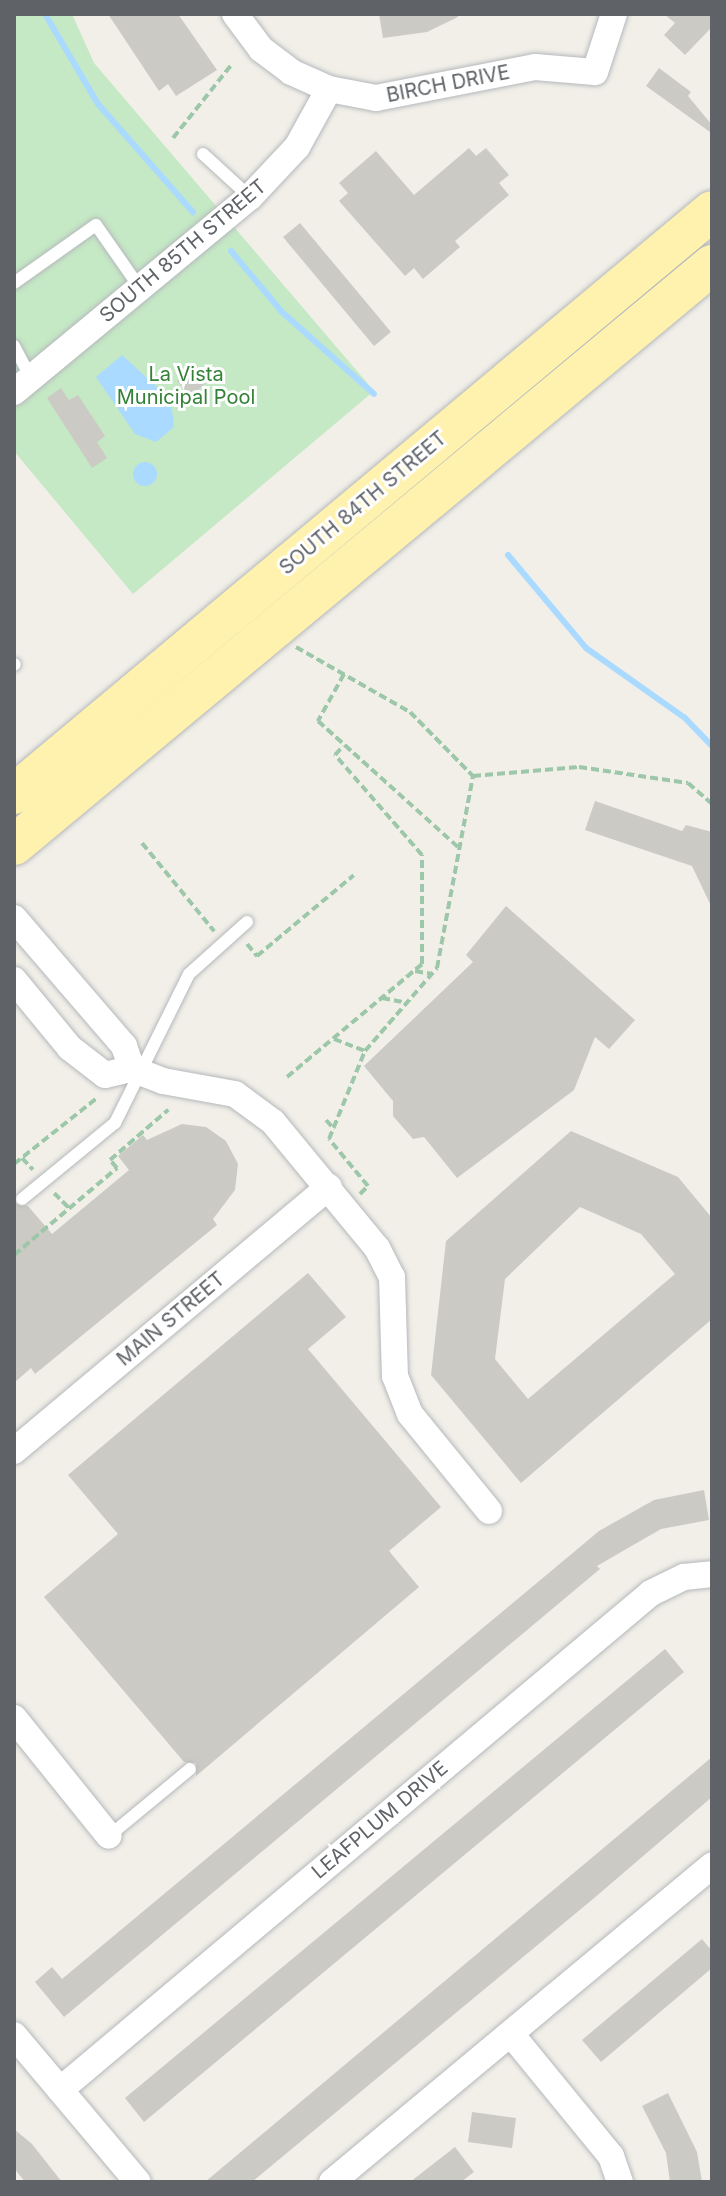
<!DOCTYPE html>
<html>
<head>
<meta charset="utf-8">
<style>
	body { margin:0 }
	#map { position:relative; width:726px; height:2196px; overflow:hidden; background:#f1efe8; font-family:Inter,sans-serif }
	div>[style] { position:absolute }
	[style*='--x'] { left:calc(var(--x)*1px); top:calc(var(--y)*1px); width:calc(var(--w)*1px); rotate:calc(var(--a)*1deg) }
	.green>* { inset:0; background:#c5e8c5 }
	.water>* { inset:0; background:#aadaff }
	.round { border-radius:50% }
	.stream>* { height:6px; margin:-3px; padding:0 3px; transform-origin:3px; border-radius:3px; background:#aadaff }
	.building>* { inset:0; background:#cccac5 }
	.path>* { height:4px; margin-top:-2px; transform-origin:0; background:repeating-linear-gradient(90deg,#9cc7a9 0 8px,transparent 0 12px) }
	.roads { filter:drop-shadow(0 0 2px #b5b8bc) drop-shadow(0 0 2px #b5b8bc) }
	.lane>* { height:12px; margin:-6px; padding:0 6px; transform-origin:6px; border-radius:6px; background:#fff }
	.street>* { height:26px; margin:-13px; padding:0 13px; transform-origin:13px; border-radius:13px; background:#fff }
	.primary>* { height:40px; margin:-20px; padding:0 20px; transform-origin:20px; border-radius:20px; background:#fff2af }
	span { translate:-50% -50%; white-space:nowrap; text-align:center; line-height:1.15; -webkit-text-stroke:6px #fff; paint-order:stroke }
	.street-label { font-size:20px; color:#5f6368 }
	.park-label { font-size:20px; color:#348238 }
	.frame { position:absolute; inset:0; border:16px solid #5f6368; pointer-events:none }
</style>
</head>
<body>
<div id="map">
	<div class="green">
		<div style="clip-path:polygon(14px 14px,72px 14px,94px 63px,374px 391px,133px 594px,14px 451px)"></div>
	</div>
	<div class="water">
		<div style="clip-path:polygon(122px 355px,171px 400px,174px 427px,156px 442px,135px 434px,96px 377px)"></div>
		<div class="round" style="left:133px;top:462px;width:24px;height:24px"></div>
	</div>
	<div class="stream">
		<div style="--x:45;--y:14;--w:104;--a:59.5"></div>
		<div style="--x:98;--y:104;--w:144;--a:48.7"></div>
		<div style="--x:231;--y:251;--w:80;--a:50.1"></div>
		<div style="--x:282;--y:312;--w:123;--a:41.7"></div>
		<div style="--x:508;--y:555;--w:121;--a:50"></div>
		<div style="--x:586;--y:648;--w:121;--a:35.3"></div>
		<div style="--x:685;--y:718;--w:39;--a:46"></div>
	</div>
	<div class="building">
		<div style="clip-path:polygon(108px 14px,178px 14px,217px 70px,176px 96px,168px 84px,159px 91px)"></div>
		<div style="clip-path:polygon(379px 14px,457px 14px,458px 17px,427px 32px,383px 38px)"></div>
		<div style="clip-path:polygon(664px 14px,712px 14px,712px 27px,685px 55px,664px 35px,675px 23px)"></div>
		<div style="clip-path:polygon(659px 68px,691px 92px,688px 96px,712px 125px,710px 132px,646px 86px)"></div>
		<div style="clip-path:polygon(469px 148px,476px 156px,486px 148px,509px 175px,499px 183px,509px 195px,455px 241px,460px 247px,423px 279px,414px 268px,405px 276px,339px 201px,348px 193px,339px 183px,376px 151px,414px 195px)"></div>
		<div style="clip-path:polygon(300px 223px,391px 332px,374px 346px,283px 237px)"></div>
		<div style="clip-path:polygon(192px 368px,206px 383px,191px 396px,177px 381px)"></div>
		<div style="clip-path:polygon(61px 388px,69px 400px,78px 395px,105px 436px,97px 442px,107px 458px,92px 468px,47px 398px)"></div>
		<div style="clip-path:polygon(595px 801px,682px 831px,686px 825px,712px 832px,712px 908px,692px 866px,585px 830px)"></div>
		<div style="clip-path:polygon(506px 906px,635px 1020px,609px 1049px,595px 1037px,574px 1090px,457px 1178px,424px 1137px,413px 1139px,393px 1116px,393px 1101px,364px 1066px,473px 962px,466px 955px)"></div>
		<div style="clip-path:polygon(182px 1124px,206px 1127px,226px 1141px,238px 1164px,235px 1190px,213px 1219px,217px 1225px,35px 1374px,31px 1368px,14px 1383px,14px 1203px,28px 1206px,52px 1234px,129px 1170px,118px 1156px,143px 1135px,147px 1140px)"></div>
		<div style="clip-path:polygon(evenodd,571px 1131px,678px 1177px,712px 1218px,712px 1319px,521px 1483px,431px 1375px,446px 1241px,571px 1131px,580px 1207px,641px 1234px,675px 1274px,528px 1399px,495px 1359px,505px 1279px,580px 1207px)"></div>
		<div style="clip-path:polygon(308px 1273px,346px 1317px,308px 1349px,441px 1507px,389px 1551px,419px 1587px,196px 1776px,196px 1763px,184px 1762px,44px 1597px,118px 1534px,68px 1475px)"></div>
		<div style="clip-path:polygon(704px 1490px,709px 1520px,661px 1529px,597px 1566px,600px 1569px,64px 2017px,35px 1982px,52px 1967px,62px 1979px,599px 1531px,654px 1500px)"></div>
		<div style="clip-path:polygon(665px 1649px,684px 1672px,144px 2122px,125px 2098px)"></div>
		<div style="clip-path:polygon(712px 1757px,712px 1797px,593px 1899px,252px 2182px,205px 2182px)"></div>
		<div style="clip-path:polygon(702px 1939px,712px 1951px,712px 1968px,601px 2062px,582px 2040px)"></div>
		<div style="clip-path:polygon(668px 2093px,697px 2152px,702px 2182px,670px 2182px,666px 2153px,642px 2106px)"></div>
		<div style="clip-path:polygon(472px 2112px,516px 2118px,512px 2148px,468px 2142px)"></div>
		<div style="clip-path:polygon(14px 2129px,32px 2144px,62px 2182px,25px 2182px,14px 2168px)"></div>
		<div style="clip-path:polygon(455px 2147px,474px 2172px,461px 2182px,410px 2182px)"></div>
	</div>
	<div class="path">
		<div style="--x:173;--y:138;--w:95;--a:-51.4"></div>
		<div style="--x:296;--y:647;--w:131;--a:29.7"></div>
		<div style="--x:410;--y:712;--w:90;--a:45.5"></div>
		<div style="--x:473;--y:776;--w:106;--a:-4.9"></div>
		<div style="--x:579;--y:767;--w:110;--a:8.4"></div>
		<div style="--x:688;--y:783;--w:32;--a:41"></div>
		<div style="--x:344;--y:674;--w:54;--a:119"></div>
		<div style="--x:318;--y:721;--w:190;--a:42"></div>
		<div style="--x:142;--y:843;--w:114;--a:50.7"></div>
		<div style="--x:247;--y:944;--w:16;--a:50"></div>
		<div style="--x:257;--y:956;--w:126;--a:-39.9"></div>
		<div style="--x:415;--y:971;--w:17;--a:10"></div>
		<div style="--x:382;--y:998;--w:25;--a:11"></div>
		<div style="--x:334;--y:1039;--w:33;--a:21"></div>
		<div style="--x:287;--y:1077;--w:176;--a:-39.9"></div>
		<div style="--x:422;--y:964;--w:109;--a:-90"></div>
		<div style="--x:422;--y:855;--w:133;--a:-131"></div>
		<div style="--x:335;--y:755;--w:12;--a:-48"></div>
		<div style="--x:326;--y:1120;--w:12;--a:48"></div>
		<div style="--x:22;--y:1158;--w:16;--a:47"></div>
		<div style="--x:14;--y:1164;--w:106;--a:-38.5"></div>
		<div style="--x:54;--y:1193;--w:21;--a:45"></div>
		<div style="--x:360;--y:1194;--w:11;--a:-45"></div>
		<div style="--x:368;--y:1186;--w:61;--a:-129.7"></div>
		<div style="--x:329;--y:1139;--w:95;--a:-67.8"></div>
		<div style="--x:365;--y:1051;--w:110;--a:-49.1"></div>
		<div style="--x:437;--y:968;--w:195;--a:-79.4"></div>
		<div style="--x:14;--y:1255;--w:135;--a:-40.2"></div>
		<div style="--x:117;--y:1168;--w:11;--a:-131"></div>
		<div style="--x:110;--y:1160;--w:77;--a:-40.8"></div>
	</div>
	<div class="roads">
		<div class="lane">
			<div style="--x:203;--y:154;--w:64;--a:42.5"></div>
			<div style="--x:14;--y:283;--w:100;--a:-35.3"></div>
			<div style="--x:96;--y:225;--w:77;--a:55.1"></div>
			<div style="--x:14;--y:346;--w:36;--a:62"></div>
			<div style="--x:14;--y:665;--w:1;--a:-45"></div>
			<div style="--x:22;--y:1199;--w:120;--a:-39.3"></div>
			<div style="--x:115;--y:1123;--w:166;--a:-63.6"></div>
			<div style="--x:189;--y:974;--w:78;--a:-41.9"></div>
			<div style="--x:109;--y:1836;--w:105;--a:-39.6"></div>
		</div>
		<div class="street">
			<div style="--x:235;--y:14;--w:44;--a:53.4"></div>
			<div style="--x:261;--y:49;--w:38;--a:37"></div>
			<div style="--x:291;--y:72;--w:42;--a:24.1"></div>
			<div style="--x:329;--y:89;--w:48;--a:10.8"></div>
			<div style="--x:376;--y:98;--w:162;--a:-11"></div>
			<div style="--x:535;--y:67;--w:60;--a:4.8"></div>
			<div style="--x:595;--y:72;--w:61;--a:-71.9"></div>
			<div style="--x:14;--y:392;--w:306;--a:-39.6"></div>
			<div style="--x:250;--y:197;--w:69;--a:-46.8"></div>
			<div style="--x:297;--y:147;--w:66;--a:-61.1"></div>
			<div style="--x:14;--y:918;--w:169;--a:49.3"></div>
			<div style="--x:124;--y:1046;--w:24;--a:71"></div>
			<div style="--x:14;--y:980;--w:88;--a:50.5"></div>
			<div style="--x:70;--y:1048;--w:44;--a:37.6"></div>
			<div style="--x:105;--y:1075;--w:28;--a:-13"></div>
			<div style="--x:132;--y:1069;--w:33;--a:21"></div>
			<div style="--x:163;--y:1081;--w:73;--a:10.2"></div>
			<div style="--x:235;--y:1094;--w:47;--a:36.4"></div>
			<div style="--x:273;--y:1122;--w:163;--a:50.5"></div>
			<div style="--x:377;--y:1248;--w:33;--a:63"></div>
			<div style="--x:392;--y:1277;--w:99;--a:88.3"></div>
			<div style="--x:395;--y:1376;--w:41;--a:68.5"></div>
			<div style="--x:410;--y:1414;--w:125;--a:50.8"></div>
			<div style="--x:14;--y:1451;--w:411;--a:-40"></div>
			<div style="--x:14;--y:1718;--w:151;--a:51.2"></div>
			<div style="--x:511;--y:2034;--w:158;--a:50.7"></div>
			<div style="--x:611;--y:2156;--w:28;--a:71"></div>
			<div style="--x:14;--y:2035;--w:192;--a:49.9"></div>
			<div style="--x:60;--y:2090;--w:772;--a:-40.06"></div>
			<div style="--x:651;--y:1593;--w:37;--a:-26"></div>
			<div style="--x:684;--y:1577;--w:28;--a:-6"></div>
			<div style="--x:332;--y:2182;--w:495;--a:-39.8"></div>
		</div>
		<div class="primary">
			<div style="--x:14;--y:794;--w:909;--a:-39.87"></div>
			<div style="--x:14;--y:845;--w:908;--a:-39.72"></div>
		</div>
	</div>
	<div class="street-label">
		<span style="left:448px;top:84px;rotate:-11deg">BIRCH DRIVE</span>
		<span style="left:183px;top:251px;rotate:-40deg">SOUTH 85TH STREET</span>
		<span style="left:363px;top:503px;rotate:-40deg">SOUTH 84TH STREET</span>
		<span style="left:171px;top:1319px;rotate:-40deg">MAIN STREET</span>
		<span style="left:380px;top:1820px;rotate:-40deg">LEAFPLUM DRIVE</span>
	</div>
	<div class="park-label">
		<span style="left:186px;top:386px">La Vista<br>Municipal Pool</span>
	</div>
	<div class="frame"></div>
</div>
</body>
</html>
